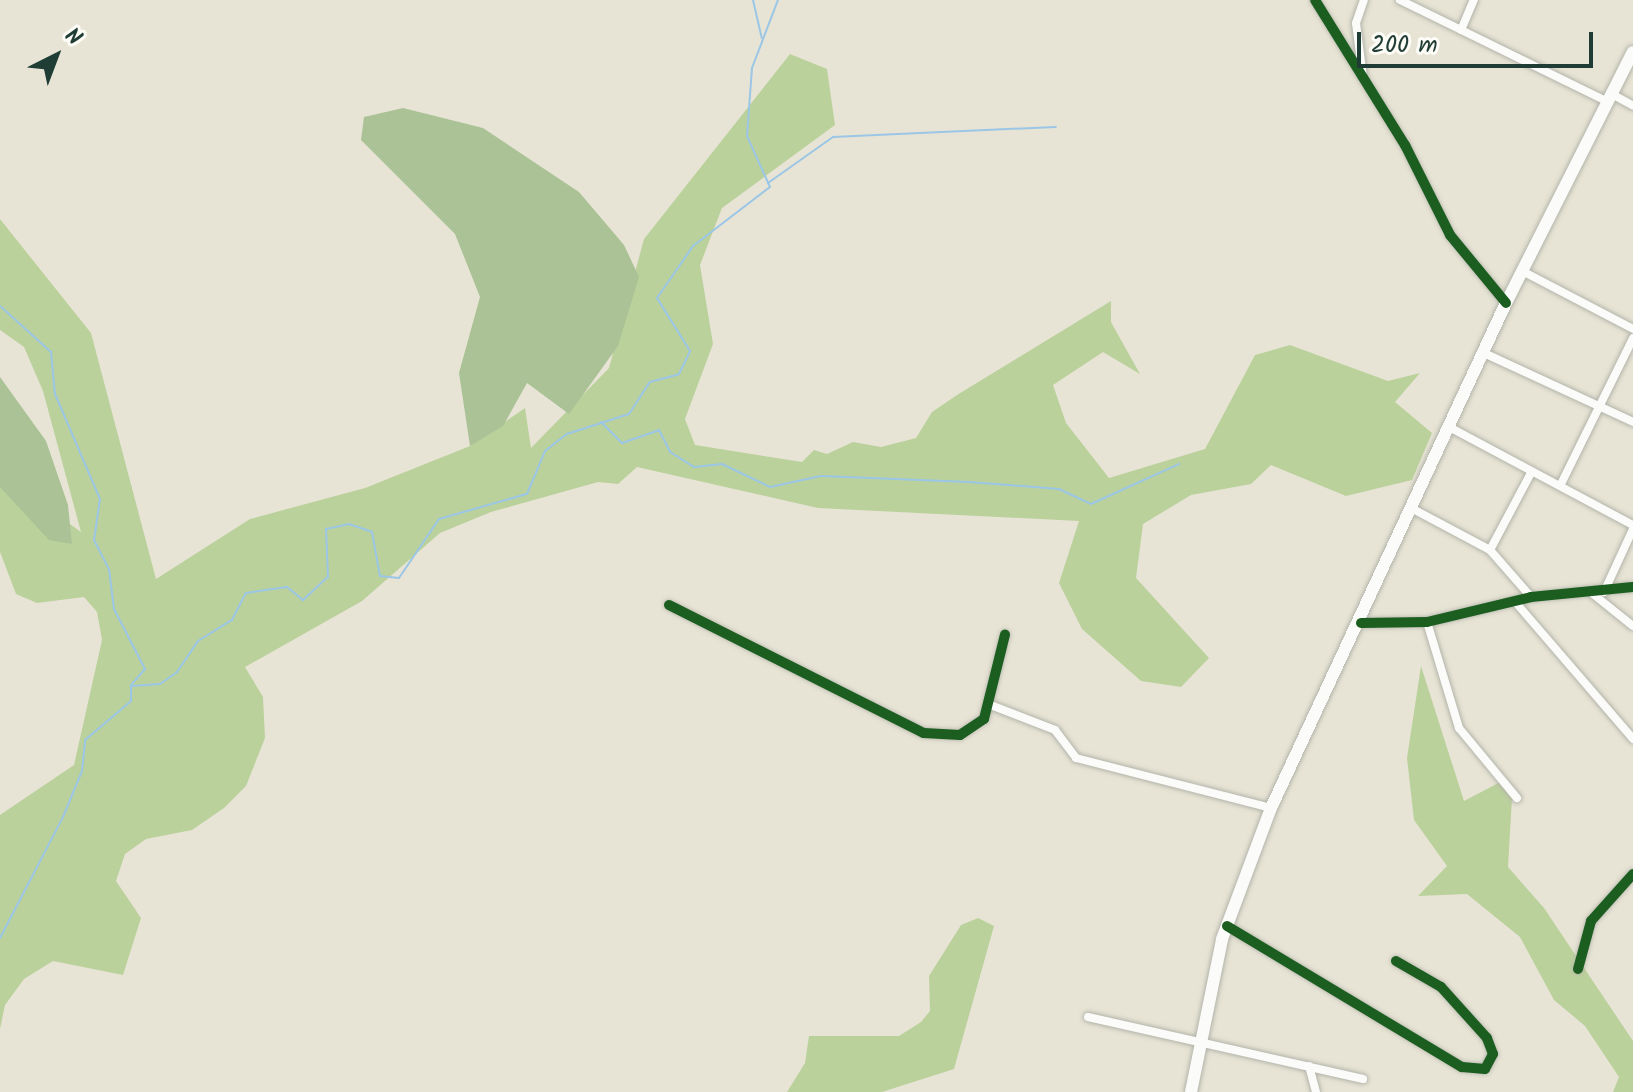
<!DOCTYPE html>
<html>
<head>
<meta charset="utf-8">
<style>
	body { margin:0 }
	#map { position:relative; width:1633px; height:1092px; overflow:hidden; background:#e7e4d5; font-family:Kalam,sans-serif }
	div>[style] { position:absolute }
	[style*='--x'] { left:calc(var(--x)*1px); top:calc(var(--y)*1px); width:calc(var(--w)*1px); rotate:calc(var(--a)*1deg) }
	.green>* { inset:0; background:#bbd19c }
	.forest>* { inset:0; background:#aac295 }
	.stream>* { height:2px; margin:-1px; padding:0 1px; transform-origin:1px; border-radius:1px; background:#9bc6e6 }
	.roads { filter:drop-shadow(0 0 2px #b3b4aa) drop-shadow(0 0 2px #b3b4aa) }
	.minor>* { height:8px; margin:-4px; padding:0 4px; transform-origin:4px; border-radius:4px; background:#fbfbf9 }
	.highway>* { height:12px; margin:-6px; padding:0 6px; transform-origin:6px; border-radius:6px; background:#fbfbf9 }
	.cycleway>* { height:10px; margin:-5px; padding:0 5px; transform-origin:5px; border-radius:5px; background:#1b5e20 }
	span { translate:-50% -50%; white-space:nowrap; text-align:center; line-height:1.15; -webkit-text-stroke:8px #fdfcf7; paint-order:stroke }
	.north { position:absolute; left:16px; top:16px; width:80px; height:80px; -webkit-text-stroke:6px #fdfcf7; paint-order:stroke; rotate:42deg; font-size:22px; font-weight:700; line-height:32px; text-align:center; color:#1f3d34 }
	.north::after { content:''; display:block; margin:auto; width:28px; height:36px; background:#1f3d34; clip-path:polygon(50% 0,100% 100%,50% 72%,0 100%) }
	.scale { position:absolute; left:1357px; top:32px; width:236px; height:36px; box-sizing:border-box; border:4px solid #1f3d34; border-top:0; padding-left:10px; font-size:24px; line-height:28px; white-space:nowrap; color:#1f3d34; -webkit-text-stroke:6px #fdfcf7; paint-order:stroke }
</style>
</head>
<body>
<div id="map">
	<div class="green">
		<div style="clip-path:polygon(790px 54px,827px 69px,835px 125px,722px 208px,700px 265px,713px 344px,685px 419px,695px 445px,802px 462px,814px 450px,827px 454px,853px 442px,881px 447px,916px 438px,932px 412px,957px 395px,1111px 301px,1111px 322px,1140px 374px,1103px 352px,1053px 385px,1066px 423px,1109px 478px,1205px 449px,1255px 355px,1290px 345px,1388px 381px,1420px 373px,1395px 402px,1432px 433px,1412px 480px,1346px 496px,1271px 465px,1251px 484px,1191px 495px,1143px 524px,1136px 578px,1209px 658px,1181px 687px,1141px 681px,1082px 629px,1059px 583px,1079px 521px,818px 508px,637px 467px,618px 484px,598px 482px,491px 512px,440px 533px,362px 601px,245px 667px,263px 697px,265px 738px,246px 786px,224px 808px,192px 830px,146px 839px,125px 854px,116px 881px,141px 918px,123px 975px,53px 961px,24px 979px,5px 1005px,0 1029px,0 815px,74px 765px,102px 640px,97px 612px,84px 597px,37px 603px,16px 594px,0 552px,0 474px,81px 532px,43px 391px,24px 347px,0 330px,0 219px,91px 333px,156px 579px,250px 519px,365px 488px,470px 446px,525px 408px,531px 448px,609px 368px,644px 239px)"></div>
		<div style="clip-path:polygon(1421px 666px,1464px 801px,1504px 780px,1512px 798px,1508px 867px,1544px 908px,1633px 1041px,1633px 1092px,1613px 1092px,1619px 1077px,1585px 1026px,1554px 1000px,1520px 937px,1467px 894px,1418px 896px,1447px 866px,1414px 820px,1407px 758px)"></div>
		<div style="clip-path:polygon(978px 918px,994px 926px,954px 1069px,882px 1092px,787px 1092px,805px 1063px,809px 1036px,899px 1036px,921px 1022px,930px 1011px,929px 976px,961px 925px)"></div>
	</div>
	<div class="forest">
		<div style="clip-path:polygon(403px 108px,483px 128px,579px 192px,624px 245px,639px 277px,618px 346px,569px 414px,527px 383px,503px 426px,470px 446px,459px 373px,480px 297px,455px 234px,361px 140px,364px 117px)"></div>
		<div style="clip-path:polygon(0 377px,46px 441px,68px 505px,72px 544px,49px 540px,0 487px)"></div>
	</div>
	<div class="stream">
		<div style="--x:753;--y:0;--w:39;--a:77"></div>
		<div style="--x:768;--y:183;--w:80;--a:-35.3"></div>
		<div style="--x:833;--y:137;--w:223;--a:-2.6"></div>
		<div style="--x:0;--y:306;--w:69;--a:42"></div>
		<div style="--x:51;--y:352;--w:42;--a:84.6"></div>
		<div style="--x:55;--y:394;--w:114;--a:66.8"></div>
		<div style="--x:100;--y:499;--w:41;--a:98.3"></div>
		<div style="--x:94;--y:540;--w:33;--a:63"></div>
		<div style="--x:109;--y:569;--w:40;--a:82.9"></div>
		<div style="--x:114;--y:609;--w:68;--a:62.7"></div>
		<div style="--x:145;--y:669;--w:21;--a:131"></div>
		<div style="--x:601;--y:422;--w:30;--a:45"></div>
		<div style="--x:622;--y:443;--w:39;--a:-19"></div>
		<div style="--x:659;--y:430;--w:25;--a:63"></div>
		<div style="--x:670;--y:452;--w:28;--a:32"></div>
		<div style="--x:694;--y:467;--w:28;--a:-6"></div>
		<div style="--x:722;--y:464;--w:53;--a:25.6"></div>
		<div style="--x:770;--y:487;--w:52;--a:-12.2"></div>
		<div style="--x:821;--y:476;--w:148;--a:2.3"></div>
		<div style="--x:969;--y:482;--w:90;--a:4.4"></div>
		<div style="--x:1059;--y:489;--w:35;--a:25"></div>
		<div style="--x:1091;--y:504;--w:97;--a:-24.4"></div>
		<div style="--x:0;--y:938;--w:136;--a:-62.5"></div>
		<div style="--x:63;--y:817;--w:50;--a:-67.6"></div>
		<div style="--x:82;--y:771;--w:31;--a:-84"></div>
		<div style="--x:85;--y:740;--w:60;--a:-40.3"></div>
		<div style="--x:131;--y:701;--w:15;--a:-90"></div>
		<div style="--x:131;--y:686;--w:29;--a:-4"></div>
		<div style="--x:160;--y:684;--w:21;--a:-35"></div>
		<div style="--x:177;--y:672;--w:37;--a:-56"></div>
		<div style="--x:198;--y:641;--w:40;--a:-32"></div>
		<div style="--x:232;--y:620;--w:30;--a:-63"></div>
		<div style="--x:246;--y:593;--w:41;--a:-8.3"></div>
		<div style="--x:287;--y:587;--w:21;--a:39"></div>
		<div style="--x:303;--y:600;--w:34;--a:-43"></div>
		<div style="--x:328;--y:577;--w:48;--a:-92.4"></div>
		<div style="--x:326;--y:529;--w:24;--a:-12"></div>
		<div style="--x:349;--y:524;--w:24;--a:19"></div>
		<div style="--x:372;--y:532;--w:45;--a:79.7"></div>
		<div style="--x:380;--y:576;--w:19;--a:6"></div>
		<div style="--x:399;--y:578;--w:71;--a:-55.9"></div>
		<div style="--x:439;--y:519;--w:91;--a:-15.9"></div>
		<div style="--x:527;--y:494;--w:47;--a:-67.3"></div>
		<div style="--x:545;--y:451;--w:28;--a:-38"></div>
		<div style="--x:567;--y:434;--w:65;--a:-17.9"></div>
		<div style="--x:629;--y:414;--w:38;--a:-57"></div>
		<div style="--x:650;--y:382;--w:30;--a:-15"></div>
		<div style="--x:679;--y:374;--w:25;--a:-64"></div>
		<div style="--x:690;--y:351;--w:62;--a:-121.9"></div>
		<div style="--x:657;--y:298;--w:63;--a:-55.3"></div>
		<div style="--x:693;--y:246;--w:97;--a:-37.5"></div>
		<div style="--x:770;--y:187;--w:56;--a:-114.3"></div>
		<div style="--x:747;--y:136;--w:68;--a:-85.8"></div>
		<div style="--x:752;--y:68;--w:73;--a:-69.1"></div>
	</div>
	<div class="roads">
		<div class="minor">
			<div style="--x:1315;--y:0;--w:171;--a:58.2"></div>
			<div style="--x:1405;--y:145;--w:101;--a:63.4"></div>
			<div style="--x:1450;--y:235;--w:88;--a:50.5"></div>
			<div style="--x:1400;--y:0;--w:229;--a:26.1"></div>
			<div style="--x:1461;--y:30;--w:33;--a:-67"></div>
			<div style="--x:1363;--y:77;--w:54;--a:-97.4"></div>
			<div style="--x:1356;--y:23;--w:24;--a:-71"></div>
			<div style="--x:1610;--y:93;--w:26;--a:29"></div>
			<div style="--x:1526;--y:273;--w:121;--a:27.6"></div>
			<div style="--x:1486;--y:354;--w:162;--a:24.8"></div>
			<div style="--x:1451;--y:428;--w:206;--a:28.1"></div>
			<div style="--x:1561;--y:484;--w:163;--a:-63.7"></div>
			<div style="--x:1413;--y:509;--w:87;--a:28"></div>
			<div style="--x:1490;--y:550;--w:62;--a:48.9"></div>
			<div style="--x:1490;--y:550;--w:89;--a:-62"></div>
			<div style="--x:1604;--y:592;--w:69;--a:-65.3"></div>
			<div style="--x:1593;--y:594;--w:51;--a:38.7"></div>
			<div style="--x:1517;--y:604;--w:178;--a:49.3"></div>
			<div style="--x:669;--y:605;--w:285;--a:26.7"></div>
			<div style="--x:924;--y:733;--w:36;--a:3"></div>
			<div style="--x:960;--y:735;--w:29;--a:-34"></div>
			<div style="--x:984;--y:719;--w:87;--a:-76"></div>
			<div style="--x:1427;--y:622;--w:111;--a:73.2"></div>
			<div style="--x:1459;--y:728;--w:91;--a:50.4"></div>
			<div style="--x:1361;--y:623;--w:66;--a:-0.9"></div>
			<div style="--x:1427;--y:622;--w:107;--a:-13.5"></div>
			<div style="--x:1531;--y:597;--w:102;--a:-5.6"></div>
			<div style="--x:988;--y:704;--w:72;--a:21.2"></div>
			<div style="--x:1055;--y:730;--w:35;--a:53"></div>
			<div style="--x:1076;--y:758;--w:201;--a:14.4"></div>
			<div style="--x:1227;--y:926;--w:274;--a:31"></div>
			<div style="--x:1462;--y:1067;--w:23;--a:5"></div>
			<div style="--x:1485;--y:1069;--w:17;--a:-62"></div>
			<div style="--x:1493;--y:1054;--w:17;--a:-111"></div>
			<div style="--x:1487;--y:1038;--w:69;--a:-132"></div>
			<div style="--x:1441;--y:987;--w:52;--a:-150"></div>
			<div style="--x:1578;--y:969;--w:50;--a:-74.8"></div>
			<div style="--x:1591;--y:921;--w:63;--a:-48.2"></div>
			<div style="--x:1088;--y:1017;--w:282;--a:12.7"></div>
			<div style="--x:1309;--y:1066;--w:27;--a:75"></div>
		</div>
		<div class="highway">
			<div style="--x:1191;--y:1092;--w:156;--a:-78.5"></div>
			<div style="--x:1222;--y:939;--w:140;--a:-69.5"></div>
			<div style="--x:1271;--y:808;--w:557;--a:-65.05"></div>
			<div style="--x:1506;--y:303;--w:281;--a:-63.2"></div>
		</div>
	</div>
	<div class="cycleway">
		<div style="--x:1315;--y:0;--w:171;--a:58.2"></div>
		<div style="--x:1405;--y:145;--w:101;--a:63.4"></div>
		<div style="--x:1450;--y:235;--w:88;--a:50.5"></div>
		<div style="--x:669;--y:605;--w:285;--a:26.7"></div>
		<div style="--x:924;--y:733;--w:36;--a:3"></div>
		<div style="--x:960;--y:735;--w:29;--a:-34"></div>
		<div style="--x:984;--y:719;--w:87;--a:-76"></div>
		<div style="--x:1361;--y:623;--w:66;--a:-0.9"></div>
		<div style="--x:1427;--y:622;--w:107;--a:-13.5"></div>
		<div style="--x:1531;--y:597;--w:102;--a:-5.6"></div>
		<div style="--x:1227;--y:926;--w:274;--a:31"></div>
		<div style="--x:1462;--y:1067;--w:23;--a:5"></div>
		<div style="--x:1485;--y:1069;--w:17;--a:-62"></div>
		<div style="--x:1493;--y:1054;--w:17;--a:-111"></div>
		<div style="--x:1487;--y:1038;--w:69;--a:-132"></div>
		<div style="--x:1441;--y:987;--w:52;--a:-150"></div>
		<div style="--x:1578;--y:969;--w:50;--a:-74.8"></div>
		<div style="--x:1591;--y:921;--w:63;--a:-48.2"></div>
	</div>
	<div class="north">N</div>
	<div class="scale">200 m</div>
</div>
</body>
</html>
